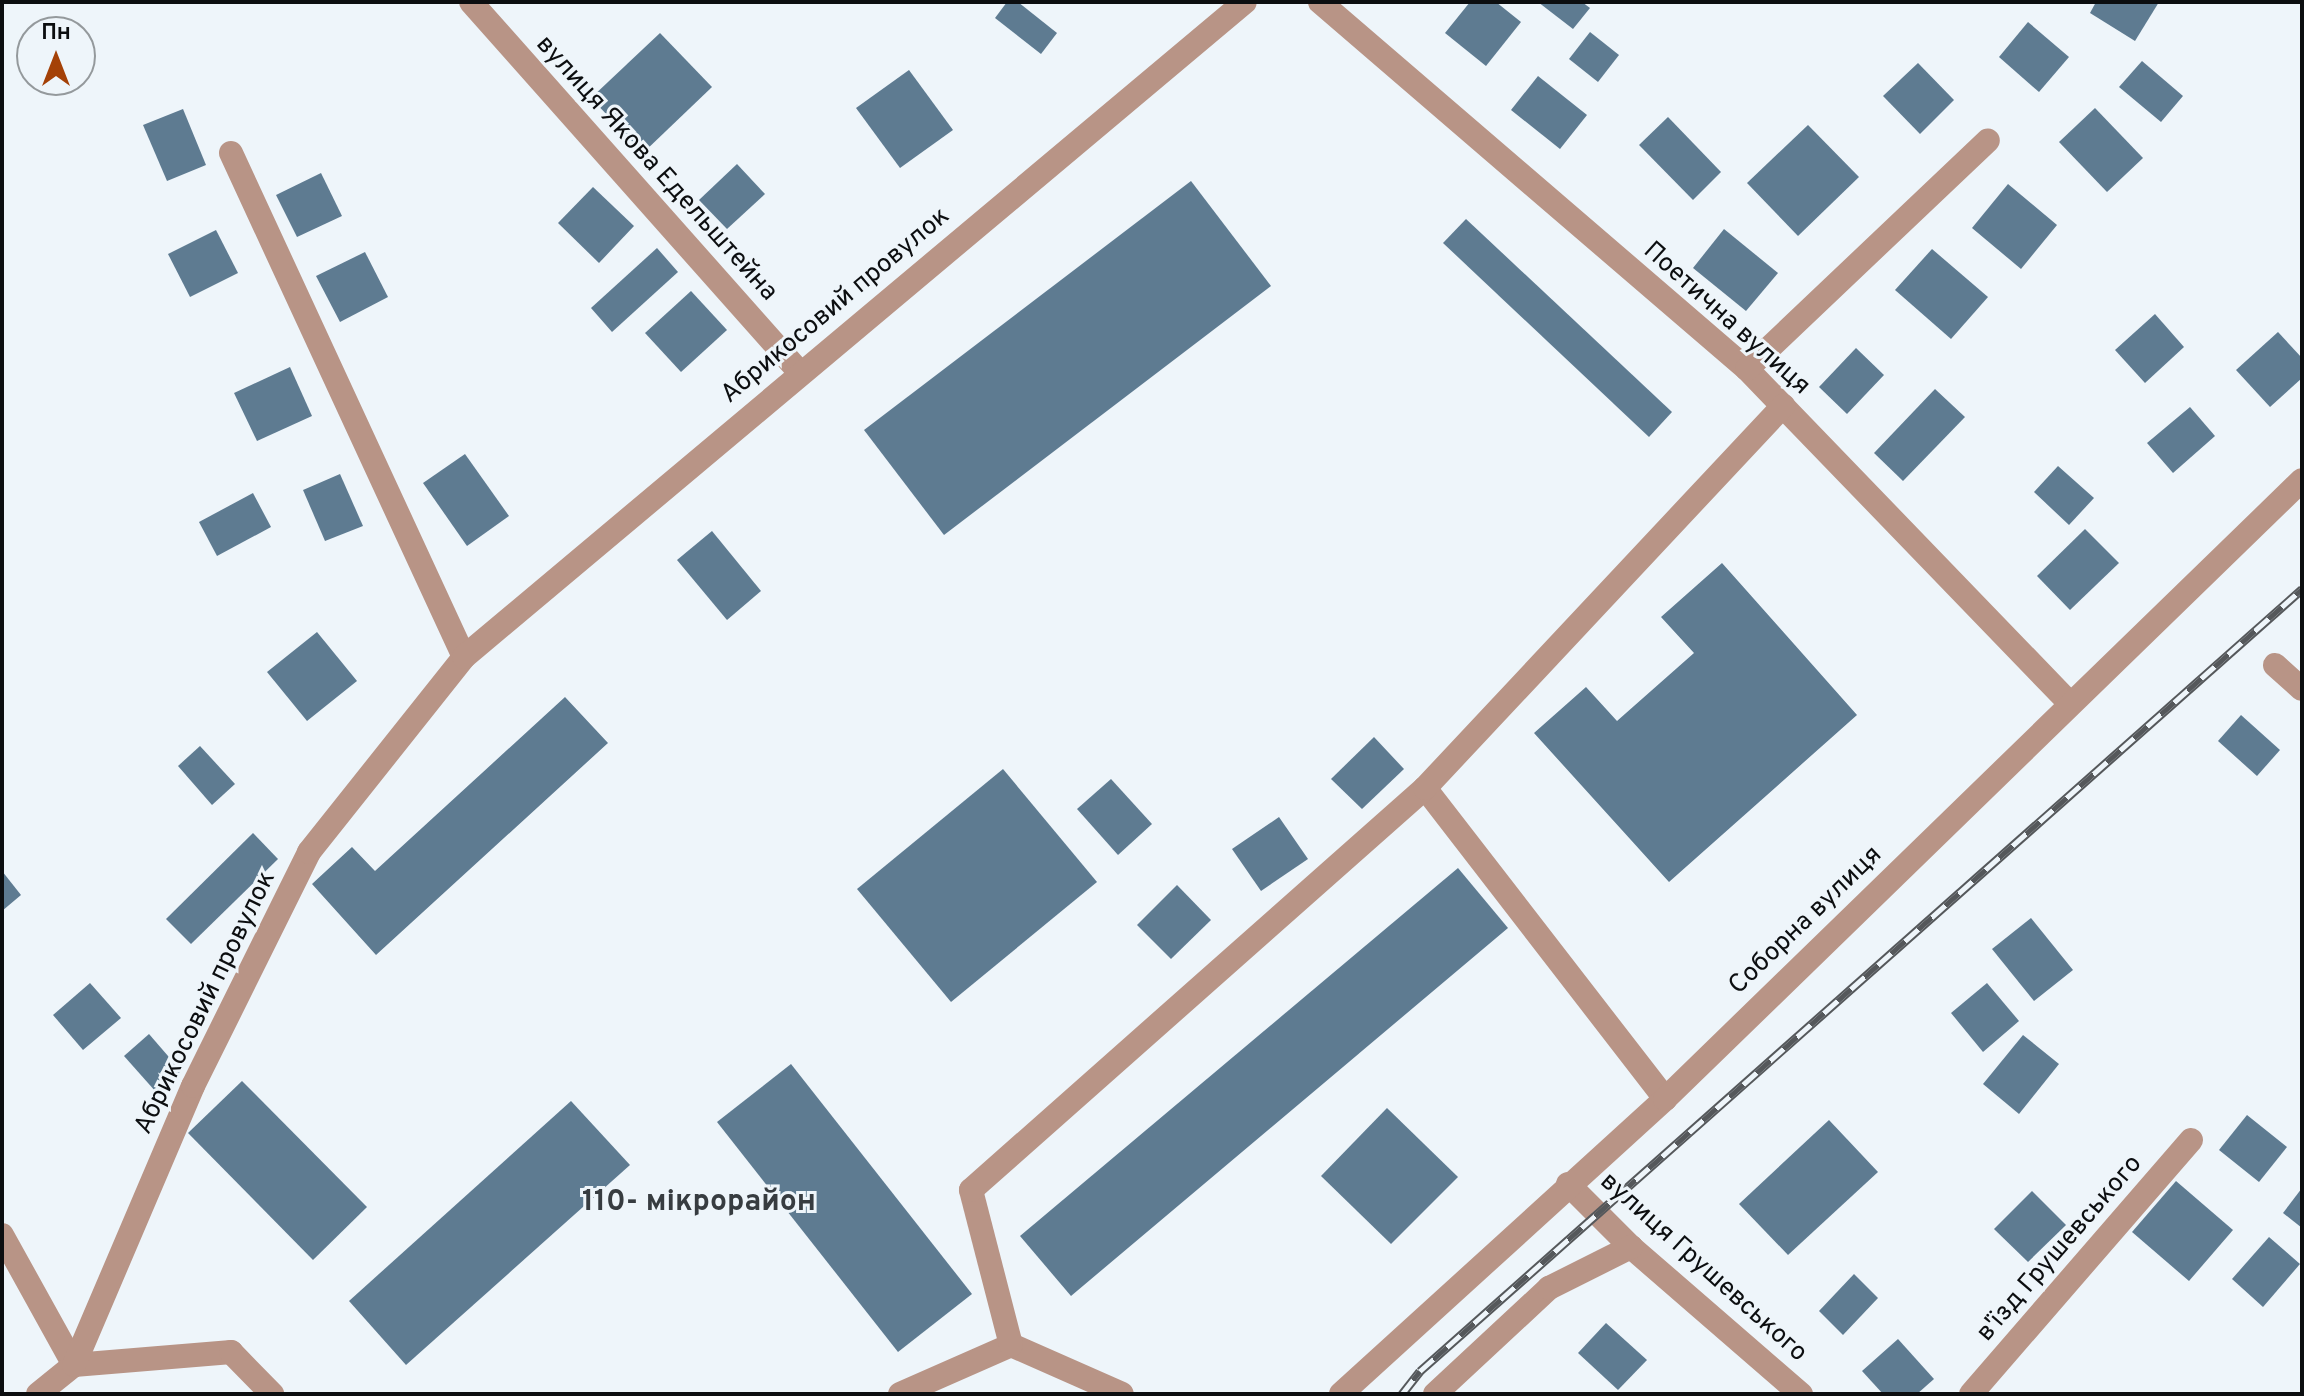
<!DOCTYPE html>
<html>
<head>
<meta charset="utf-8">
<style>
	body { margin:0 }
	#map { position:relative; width:2304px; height:1396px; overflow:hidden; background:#eef5fa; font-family:Overpass,sans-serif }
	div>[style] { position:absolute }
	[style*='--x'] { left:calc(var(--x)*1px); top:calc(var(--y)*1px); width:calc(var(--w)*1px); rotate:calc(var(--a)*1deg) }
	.building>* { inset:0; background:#5e7b91 }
	.minor>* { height:24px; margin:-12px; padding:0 12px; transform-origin:12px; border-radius:12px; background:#b89486 }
	.rail>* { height:9px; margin-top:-4.5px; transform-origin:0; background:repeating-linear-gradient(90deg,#eef5fa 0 18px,#55585b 0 36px); box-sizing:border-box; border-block:2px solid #55585b }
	span { translate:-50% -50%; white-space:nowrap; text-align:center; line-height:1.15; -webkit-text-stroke:6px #eef5fa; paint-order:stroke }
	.street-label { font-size:26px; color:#0c0e10 }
	.quarter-label { font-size:30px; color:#373c40; font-weight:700 }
	.frame { position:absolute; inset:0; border:4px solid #0c0e10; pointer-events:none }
	.north { position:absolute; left:16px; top:16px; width:80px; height:80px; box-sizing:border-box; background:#eef5fa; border:2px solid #94999c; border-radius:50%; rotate:0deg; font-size:22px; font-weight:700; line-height:32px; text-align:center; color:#0c0e10 }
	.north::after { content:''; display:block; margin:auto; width:28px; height:36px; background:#a44107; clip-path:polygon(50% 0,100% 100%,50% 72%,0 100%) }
</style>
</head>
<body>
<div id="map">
	<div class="building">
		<div style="clip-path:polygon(1007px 2px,1018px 2px,1057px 33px,1041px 54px,995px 18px)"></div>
		<div style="clip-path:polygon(1470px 2px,1496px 2px,1521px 22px,1486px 66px,1445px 33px)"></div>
		<div style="clip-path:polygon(1538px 2px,1582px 2px,1590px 8px,1573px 29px)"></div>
		<div style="clip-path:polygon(2096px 2px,2159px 2px,2135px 41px,2090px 13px)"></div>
		<div style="clip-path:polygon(2028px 22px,2069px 57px,2039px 92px,1999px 57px)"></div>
		<div style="clip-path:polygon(1590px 32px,1619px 55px,1598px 82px,1569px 59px)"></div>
		<div style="clip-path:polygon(660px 33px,712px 87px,643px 153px,591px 98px)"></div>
		<div style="clip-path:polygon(2142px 61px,2183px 96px,2161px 122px,2119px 87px)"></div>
		<div style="clip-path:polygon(1918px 63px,1954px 100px,1920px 134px,1883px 96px)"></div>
		<div style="clip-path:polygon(909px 70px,953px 130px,900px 168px,856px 108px)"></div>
		<div style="clip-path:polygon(1538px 76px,1587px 115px,1560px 149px,1511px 110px)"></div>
		<div style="clip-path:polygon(2095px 108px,2143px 158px,2107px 192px,2059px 142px)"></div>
		<div style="clip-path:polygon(183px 109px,206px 165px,167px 181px,143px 125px)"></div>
		<div style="clip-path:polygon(1668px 117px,1721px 172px,1693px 200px,1639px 145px)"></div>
		<div style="clip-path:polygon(1808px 125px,1859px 177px,1798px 236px,1747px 183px)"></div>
		<div style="clip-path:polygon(737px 164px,765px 194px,727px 229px,699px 200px)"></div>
		<div style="clip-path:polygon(321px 173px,342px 216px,297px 237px,276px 195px)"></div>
		<div style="clip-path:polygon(1191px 181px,1271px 286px,944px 535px,864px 430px)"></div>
		<div style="clip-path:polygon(2008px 184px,2057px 225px,2021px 269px,1972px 228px)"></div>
		<div style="clip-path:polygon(593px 187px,634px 226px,599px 263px,558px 223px)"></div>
		<div style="clip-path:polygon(1466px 219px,1672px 412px,1649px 437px,1443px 243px)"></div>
		<div style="clip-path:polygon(1724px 229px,1778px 273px,1746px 311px,1693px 268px)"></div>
		<div style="clip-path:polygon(216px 230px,238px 273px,190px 297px,168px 254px)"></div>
		<div style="clip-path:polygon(657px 248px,678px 272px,612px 332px,591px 308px)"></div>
		<div style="clip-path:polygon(1932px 249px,1988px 297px,1951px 339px,1895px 290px)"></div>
		<div style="clip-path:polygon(365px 252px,388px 297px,340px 322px,316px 276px)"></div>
		<div style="clip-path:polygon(691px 291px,727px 330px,681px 372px,645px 333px)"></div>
		<div style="clip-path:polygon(2155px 314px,2184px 347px,2145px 383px,2115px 350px)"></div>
		<div style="clip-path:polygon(2278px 332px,2302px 358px,2302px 378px,2270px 407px,2236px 370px)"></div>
		<div style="clip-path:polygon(1856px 348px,1884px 375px,1847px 414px,1819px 387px)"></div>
		<div style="clip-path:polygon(290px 367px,312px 416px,257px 441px,234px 393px)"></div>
		<div style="clip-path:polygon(1935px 389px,1965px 417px,1903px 481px,1874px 453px)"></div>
		<div style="clip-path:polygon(2190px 407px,2215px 436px,2173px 473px,2147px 443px)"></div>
		<div style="clip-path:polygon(465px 454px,509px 516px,467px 546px,423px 483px)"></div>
		<div style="clip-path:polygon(2058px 466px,2094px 498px,2069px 525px,2034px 492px)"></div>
		<div style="clip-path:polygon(340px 474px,363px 526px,325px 541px,303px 490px)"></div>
		<div style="clip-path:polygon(253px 493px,271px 527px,217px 556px,199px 522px)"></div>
		<div style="clip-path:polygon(2085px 529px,2119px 563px,2070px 610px,2037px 576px)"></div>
		<div style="clip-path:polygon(712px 531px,761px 591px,727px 620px,677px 560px)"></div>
		<div style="clip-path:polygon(1722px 563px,1857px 715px,1669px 882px,1534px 733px,1586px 687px,1617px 721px,1694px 653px,1661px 617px)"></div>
		<div style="clip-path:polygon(317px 632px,357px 681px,307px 721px,267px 672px)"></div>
		<div style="clip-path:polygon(565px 697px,608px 743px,376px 955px,312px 884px,352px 847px,375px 871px)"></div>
		<div style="clip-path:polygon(2241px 715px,2280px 750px,2257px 776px,2218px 741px)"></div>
		<div style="clip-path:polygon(1374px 737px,1404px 769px,1362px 809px,1331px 779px)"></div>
		<div style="clip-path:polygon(200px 746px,235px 784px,212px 805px,178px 766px)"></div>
		<div style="clip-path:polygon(1003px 769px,1097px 882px,951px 1002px,857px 889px)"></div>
		<div style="clip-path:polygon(1111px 779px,1152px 824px,1118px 855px,1077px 809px)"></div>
		<div style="clip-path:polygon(1279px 817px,1308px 859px,1261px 891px,1232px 849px)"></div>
		<div style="clip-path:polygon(253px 833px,278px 859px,191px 944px,166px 919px)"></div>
		<div style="clip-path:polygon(1458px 868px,1508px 928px,1071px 1296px,1020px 1236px)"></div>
		<div style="clip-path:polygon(2px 871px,21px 895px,2px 911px)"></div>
		<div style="clip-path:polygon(1177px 885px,1211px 920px,1171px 959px,1137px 925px)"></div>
		<div style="clip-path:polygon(2031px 918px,2073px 970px,2034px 1001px,1992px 949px)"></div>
		<div style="clip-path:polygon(90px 983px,121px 1018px,83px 1050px,53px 1015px)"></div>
		<div style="clip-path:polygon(1987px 983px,2019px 1021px,1983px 1052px,1951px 1013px)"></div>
		<div style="clip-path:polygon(149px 1034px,181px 1071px,156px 1092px,124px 1056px)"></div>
		<div style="clip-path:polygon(2023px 1035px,2059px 1064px,2019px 1114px,1983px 1084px)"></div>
		<div style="clip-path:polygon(791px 1064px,972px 1294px,898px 1352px,717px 1122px)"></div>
		<div style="clip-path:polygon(242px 1081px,367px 1207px,313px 1260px,188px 1133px)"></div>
		<div style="clip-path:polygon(571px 1101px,630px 1165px,406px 1365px,349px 1301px)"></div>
		<div style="clip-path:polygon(1387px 1108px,1458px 1177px,1391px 1244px,1321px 1176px)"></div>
		<div style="clip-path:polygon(2247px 1115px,2287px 1147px,2259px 1182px,2219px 1150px)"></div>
		<div style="clip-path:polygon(1829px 1120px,1878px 1172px,1788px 1255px,1739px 1204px)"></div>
		<div style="clip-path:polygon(2176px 1181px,2233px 1230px,2189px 1281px,2132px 1232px)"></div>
		<div style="clip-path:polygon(2302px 1188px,2302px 1228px,2283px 1213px)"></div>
		<div style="clip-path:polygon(2032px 1191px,2066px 1225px,2028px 1262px,1994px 1229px)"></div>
		<div style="clip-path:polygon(2269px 1237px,2300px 1264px,2263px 1307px,2232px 1279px)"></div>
		<div style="clip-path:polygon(1854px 1274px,1878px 1298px,1843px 1335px,1819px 1311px)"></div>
		<div style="clip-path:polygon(1606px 1323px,1647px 1360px,1618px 1390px,1578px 1353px)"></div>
		<div style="clip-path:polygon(1898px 1339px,1934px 1379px,1917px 1394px,1883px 1394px,1862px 1371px)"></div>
	</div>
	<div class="minor">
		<div style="--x:471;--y:2;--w:494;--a:48.4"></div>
		<div style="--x:1320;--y:2;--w:563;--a:40.68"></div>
		<div style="--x:1747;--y:369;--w:465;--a:46"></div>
		<div style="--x:231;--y:153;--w:555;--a:65.19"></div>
		<div style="--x:1747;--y:369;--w:332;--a:-43.5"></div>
		<div style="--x:2275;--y:665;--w:36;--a:42"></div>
		<div style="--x:1425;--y:788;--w:393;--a:52.3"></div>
		<div style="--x:1568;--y:1184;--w:89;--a:45"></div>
		<div style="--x:1631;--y:1247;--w:225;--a:40.9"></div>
		<div style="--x:2;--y:1235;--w:149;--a:61"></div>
		<div style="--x:1011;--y:1345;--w:121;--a:23.8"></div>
		<div style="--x:74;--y:1365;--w:158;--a:-4.7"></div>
		<div style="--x:231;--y:1352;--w:59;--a:45.7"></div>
		<div style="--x:38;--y:1394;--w:46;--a:-38.9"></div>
		<div style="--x:74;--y:1365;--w:303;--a:-66.9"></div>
		<div style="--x:193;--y:1086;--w:261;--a:-63.6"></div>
		<div style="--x:309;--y:852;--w:249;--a:-51.5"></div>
		<div style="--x:464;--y:657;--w:1019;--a:-39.99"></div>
		<div style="--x:900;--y:1394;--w:121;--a:-23.8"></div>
		<div style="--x:1011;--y:1345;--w:160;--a:-104.5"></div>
		<div style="--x:971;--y:1190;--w:606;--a:-41.52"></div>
		<div style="--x:1425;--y:788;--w:524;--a:-46.86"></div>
		<div style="--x:1341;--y:1394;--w:438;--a:-42.3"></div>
		<div style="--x:1665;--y:1099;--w:888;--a:-44.18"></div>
		<div style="--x:1435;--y:1394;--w:156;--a:-42.9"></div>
		<div style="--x:1549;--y:1288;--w:92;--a:-26.6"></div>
		<div style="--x:1971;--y:1394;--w:336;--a:-49.1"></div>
	</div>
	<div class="rail">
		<div style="--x:1402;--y:1394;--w:29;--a:-52"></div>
		<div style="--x:1420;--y:1371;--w:1179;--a:-41.56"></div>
	</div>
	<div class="street-label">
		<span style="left:656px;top:169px;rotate:48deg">вулиця Якова Едельштейна</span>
		<span style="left:836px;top:306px;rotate:-40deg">Абрикосовий провулок</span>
		<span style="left:1726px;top:319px;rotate:42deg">Поетична вулиця</span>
		<span style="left:1806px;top:921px;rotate:-44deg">Соборна вулиця</span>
		<span style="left:206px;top:1003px;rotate:-64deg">Абрикосовий провулок</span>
		<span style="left:2060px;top:1249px;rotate:-49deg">в'їзд Грушевського</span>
		<span style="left:1703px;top:1268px;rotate:42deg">вулиця Грушевського</span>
	</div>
	<div class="quarter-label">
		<span style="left:699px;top:1203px">110- мікрорайон</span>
	</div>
	<div class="frame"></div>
	<div class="north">Пн</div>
</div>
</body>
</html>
